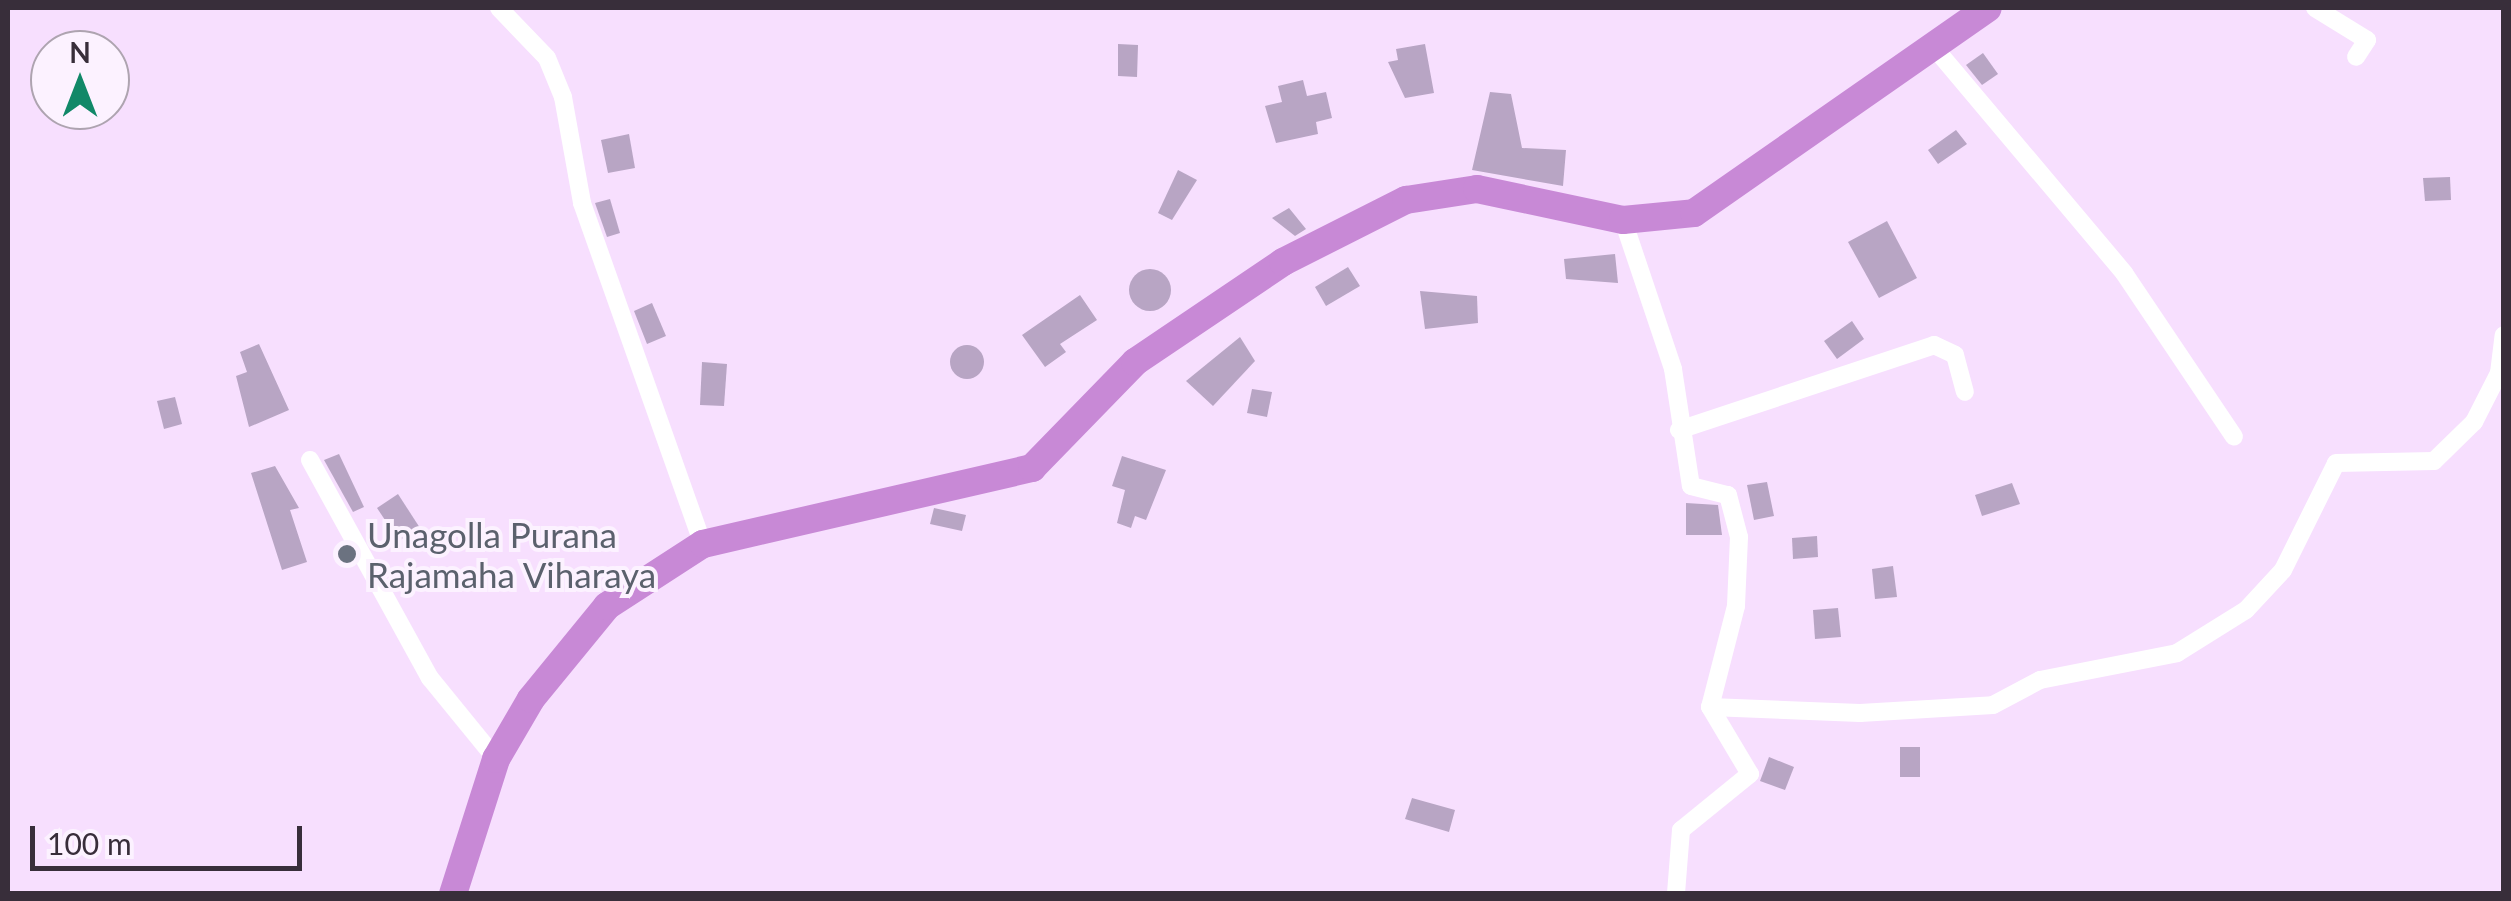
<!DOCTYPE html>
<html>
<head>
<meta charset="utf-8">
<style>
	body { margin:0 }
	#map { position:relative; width:2511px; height:901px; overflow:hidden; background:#f7dffe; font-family:Lato,sans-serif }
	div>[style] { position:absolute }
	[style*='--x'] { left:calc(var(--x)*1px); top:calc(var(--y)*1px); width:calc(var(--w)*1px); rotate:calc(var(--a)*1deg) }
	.building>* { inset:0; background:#b8a5c4 }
	.round { border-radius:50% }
	.minor>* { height:18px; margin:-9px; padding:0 9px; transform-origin:9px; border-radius:9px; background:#fff }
	.highway>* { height:28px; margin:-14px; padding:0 14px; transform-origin:14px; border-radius:14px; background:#c889d6 }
	.dots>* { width:28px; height:28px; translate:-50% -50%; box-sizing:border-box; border:5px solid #fcf2ff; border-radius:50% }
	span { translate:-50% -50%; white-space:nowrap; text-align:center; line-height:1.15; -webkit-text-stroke:8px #fcf2ff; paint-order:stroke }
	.worship-label { font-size:35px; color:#5b616d }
	.left { translate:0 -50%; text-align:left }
	.frame { position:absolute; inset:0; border:10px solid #382e3a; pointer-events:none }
	.north { position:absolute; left:30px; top:30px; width:100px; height:100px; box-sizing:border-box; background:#fcf2ff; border:2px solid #aea4b0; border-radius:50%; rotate:0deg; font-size:28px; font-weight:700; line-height:40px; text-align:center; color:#382e3a }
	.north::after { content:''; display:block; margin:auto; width:35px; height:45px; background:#118868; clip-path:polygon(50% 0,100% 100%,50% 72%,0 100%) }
	.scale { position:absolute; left:30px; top:826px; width:272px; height:45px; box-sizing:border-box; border:5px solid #382e3a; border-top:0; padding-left:12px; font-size:30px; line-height:35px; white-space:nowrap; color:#382e3a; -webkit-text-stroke:8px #fcf2ff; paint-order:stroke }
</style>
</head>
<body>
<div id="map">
	<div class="building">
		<div style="clip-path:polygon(1118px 44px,1138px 45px,1137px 77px,1118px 76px)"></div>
		<div style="clip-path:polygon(1425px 44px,1434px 93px,1405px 98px,1388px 62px,1398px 60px,1396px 49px)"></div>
		<div style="clip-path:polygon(1983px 53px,1998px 74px,1982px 85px,1966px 65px)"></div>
		<div style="clip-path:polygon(1303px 80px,1307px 96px,1326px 92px,1332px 118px,1316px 122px,1318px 134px,1276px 143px,1265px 106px,1282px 102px,1278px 86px)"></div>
		<div style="clip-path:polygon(1490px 92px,1511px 94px,1522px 148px,1566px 150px,1563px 186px,1472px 170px)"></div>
		<div style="clip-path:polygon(1956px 130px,1967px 144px,1938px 164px,1928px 150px)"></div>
		<div style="clip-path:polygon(629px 134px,635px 168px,608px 173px,601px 140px)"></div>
		<div style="clip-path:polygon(1178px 170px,1197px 180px,1172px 220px,1158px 213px)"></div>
		<div style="clip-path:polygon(2450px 177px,2451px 200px,2425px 201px,2423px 178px)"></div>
		<div style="clip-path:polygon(610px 199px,620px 233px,607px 237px,595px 203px)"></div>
		<div style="clip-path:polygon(1289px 208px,1306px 229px,1295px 236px,1272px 218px)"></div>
		<div style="clip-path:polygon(1887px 221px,1917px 278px,1879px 298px,1848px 242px)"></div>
		<div style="clip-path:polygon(1615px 254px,1618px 283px,1566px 279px,1564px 259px)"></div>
		<div style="clip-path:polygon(1348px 267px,1360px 286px,1326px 306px,1315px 287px)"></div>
		<div class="round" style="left:1129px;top:269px;width:42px;height:42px"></div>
		<div style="clip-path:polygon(1420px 291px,1477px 296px,1478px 323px,1425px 329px)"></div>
		<div style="clip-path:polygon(1080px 295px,1097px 320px,1060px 344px,1066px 352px,1045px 367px,1022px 335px)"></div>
		<div style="clip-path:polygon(652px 303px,666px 336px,647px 344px,634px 311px)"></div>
		<div style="clip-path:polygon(1852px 321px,1864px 339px,1837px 359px,1824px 341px)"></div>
		<div style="clip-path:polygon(1240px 337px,1255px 361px,1213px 406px,1186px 381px)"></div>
		<div style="clip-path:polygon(259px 344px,289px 410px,249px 427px,236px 376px,247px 372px,240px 352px)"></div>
		<div class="round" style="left:950px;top:345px;width:34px;height:34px"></div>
		<div style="clip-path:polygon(702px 362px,727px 364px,724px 406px,700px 405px)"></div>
		<div style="clip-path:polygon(1252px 389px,1272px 392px,1267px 417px,1247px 413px)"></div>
		<div style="clip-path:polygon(175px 397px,182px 424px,164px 429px,157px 401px)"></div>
		<div style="clip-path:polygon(339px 454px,364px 507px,353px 512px,324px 460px)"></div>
		<div style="clip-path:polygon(1122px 456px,1166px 470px,1146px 520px,1135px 516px,1131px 528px,1117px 523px,1125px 490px,1112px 486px)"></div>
		<div style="clip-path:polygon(275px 466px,299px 508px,290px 510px,307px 562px,282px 570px,251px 473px)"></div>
		<div style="clip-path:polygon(1767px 482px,1774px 516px,1754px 520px,1747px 485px)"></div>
		<div style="clip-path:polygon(2012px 483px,2020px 504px,1982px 516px,1975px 495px)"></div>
		<div style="clip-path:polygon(398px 494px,420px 528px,399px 541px,377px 508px)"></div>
		<div style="clip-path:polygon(1686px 503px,1718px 505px,1722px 535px,1686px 535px)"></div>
		<div style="clip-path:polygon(934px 508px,966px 515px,962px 531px,930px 524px)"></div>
		<div style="clip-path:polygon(1817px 536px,1818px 557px,1793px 559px,1792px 538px)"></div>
		<div style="clip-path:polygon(1893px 566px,1897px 597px,1875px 599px,1872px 569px)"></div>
		<div style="clip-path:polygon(1838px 608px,1841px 637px,1815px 639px,1813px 610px)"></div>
		<div style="clip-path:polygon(1900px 747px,1920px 747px,1920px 777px,1900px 777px)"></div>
		<div style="clip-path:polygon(1769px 757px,1794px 767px,1785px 790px,1760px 781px)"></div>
		<div style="clip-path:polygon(1412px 798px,1455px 810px,1449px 832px,1405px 819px)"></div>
	</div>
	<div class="minor">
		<div style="--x:499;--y:8;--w:69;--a:46.2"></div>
		<div style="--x:547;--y:58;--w:42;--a:67.7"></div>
		<div style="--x:563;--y:97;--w:108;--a:79.8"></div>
		<div style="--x:582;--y:203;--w:362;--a:70.5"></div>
		<div style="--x:2315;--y:8;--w:61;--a:31.6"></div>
		<div style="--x:2367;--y:40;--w:20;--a:123"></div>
		<div style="--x:1933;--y:46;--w:297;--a:49.9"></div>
		<div style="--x:2124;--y:273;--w:197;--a:56.1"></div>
		<div style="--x:1623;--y:220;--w:157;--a:71.4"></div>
		<div style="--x:1673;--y:369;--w:118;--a:81.3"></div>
		<div style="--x:1691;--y:486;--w:38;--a:14"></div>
		<div style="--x:1728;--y:495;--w:43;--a:75.3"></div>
		<div style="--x:1739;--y:537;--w:69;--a:92.5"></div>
		<div style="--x:1736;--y:606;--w:104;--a:104.4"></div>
		<div style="--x:1710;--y:707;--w:78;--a:59.2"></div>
		<div style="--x:1750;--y:774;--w:89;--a:140.9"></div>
		<div style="--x:1681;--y:830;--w:64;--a:94.5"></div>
		<div style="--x:1679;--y:430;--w:269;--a:-18.4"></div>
		<div style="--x:1934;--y:345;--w:23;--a:25"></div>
		<div style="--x:1955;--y:355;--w:38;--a:75"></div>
		<div style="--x:310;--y:460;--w:249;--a:61.2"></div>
		<div style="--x:430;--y:678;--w:104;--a:50.8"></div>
		<div style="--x:1710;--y:707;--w:150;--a:2.3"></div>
		<div style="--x:1860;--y:713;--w:133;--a:-3.4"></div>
		<div style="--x:1993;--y:705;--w:53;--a:-28"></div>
		<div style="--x:2040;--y:680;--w:140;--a:-11.1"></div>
		<div style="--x:2177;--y:653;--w:81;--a:-31.9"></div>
		<div style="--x:2246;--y:610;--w:54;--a:-47.2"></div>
		<div style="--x:2283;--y:570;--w:119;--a:-63.6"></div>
		<div style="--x:2336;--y:463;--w:98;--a:-1.2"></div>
		<div style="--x:2434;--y:461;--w:56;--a:-44.3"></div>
		<div style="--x:2474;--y:422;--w:55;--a:-63"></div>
		<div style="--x:2499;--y:373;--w:38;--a:-83"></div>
	</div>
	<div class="highway">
		<div style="--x:453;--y:894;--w:142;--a:-72.3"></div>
		<div style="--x:496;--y:759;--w:69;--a:-59.7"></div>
		<div style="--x:531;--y:699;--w:120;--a:-50.7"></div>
		<div style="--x:607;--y:606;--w:114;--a:-32.9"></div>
		<div style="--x:703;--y:544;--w:338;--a:-13"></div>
		<div style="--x:1032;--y:468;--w:148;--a:-45.8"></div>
		<div style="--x:1135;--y:362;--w:179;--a:-34"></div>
		<div style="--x:1283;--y:262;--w:138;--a:-26.8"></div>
		<div style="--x:1406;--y:200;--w:72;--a:-8.8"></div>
		<div style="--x:1477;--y:189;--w:149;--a:12"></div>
		<div style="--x:1623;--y:220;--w:71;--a:-5.6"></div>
		<div style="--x:1694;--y:213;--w:358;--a:-34.9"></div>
	</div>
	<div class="dots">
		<div style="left:347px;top:554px;background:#6b7280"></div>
	</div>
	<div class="worship-label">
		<span class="left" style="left:367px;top:554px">Unagolla Purana<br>Rajamaha Viharaya</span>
	</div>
	<div class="frame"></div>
	<div class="north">N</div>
	<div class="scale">100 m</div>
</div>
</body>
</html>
